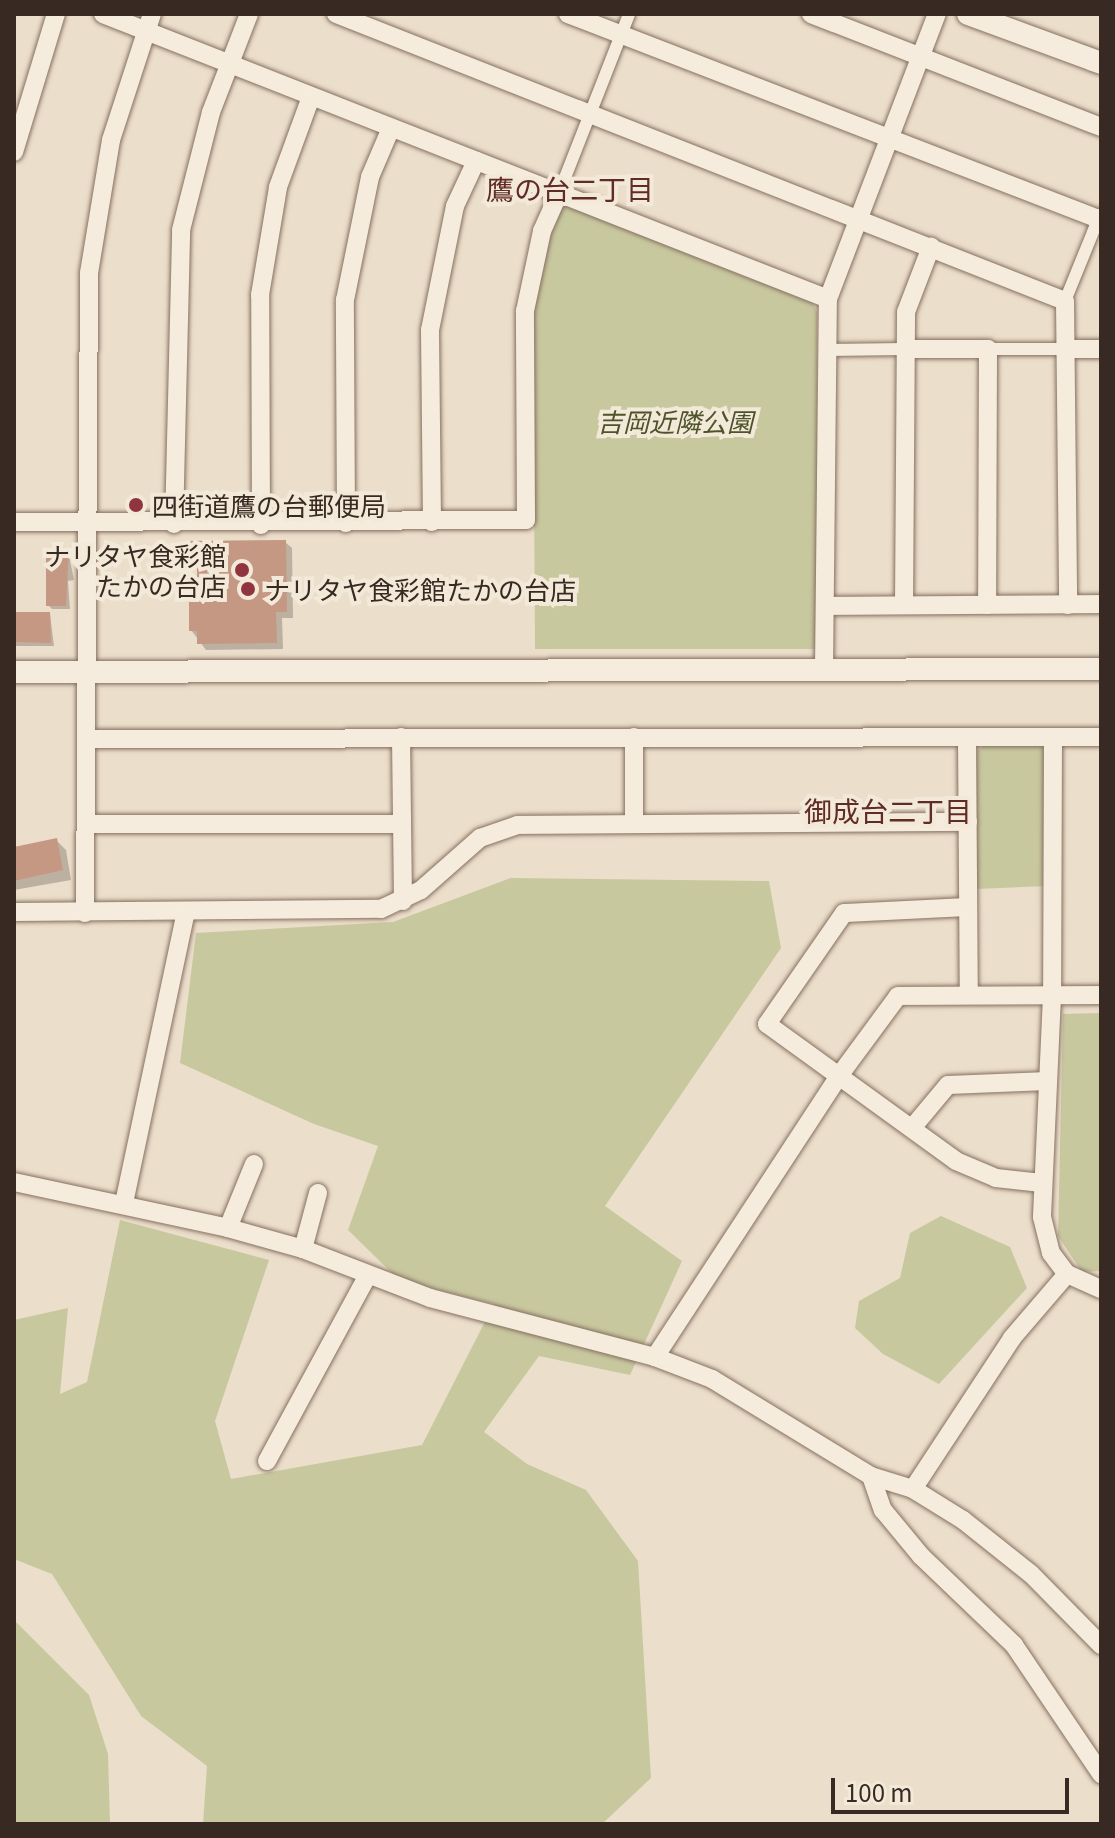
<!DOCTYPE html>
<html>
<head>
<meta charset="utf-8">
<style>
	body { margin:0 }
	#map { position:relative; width:1115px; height:1838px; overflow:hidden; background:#ebdeca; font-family:Georgia,"Noto Sans JP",serif }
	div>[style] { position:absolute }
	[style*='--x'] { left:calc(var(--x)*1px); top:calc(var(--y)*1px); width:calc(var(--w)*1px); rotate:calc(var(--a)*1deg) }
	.green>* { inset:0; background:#c8c89f }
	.shadow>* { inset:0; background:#0003 }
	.building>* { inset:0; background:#c59884 }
	.roads { filter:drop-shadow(0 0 2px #867060) drop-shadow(0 0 2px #867060) }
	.pedestrian>* { height:12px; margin:-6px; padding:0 6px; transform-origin:6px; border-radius:6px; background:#f6ecdd }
	.minor>* { height:18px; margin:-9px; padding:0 9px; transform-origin:9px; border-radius:9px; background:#f6ecdd }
	.tertiary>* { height:22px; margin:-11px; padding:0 11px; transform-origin:11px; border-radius:11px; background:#f6ecdd }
	.dots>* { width:22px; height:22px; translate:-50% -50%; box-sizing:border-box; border:4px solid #f3e9d9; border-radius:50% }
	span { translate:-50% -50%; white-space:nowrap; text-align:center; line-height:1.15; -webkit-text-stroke:8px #f3e9d9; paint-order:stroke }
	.park-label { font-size:26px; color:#4d532a; font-style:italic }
	.poi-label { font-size:26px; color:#382a22 }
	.left { translate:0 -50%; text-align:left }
	.right { translate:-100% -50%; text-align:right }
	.neighbourhood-label { font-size:28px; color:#612c25 }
	.frame { position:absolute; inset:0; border:16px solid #382a22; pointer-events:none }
	.scale { position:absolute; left:831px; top:1778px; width:238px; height:36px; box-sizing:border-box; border:4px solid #382a22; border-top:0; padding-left:10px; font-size:24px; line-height:28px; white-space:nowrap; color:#382a22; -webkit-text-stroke:6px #f3e9d9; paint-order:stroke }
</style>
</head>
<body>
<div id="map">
	<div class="green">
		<div style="clip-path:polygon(563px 204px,811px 299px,817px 312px,817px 649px,535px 649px,533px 312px,548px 238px)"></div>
		<div style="clip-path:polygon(1038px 744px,1045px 750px,1046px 886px,977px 889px,973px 754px,985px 745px)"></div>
		<div style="clip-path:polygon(511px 878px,769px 881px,781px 948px,605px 1206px,682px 1261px,630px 1375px,539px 1356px,484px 1432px,527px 1464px,586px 1490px,638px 1561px,651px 1778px,602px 1824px,203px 1824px,207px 1766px,141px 1716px,52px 1574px,14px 1559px,14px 1320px,68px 1308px,60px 1394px,87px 1382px,120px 1220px,269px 1260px,215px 1421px,231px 1479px,422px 1445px,494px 1304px,399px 1280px,348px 1230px,378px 1146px,314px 1124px,180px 1063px,196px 933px,393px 922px)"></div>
		<div style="clip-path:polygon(1101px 1013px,1101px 1271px,1082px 1272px,1058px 1236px,1063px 1014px)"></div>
		<div style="clip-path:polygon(941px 1216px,1010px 1247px,1027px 1288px,939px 1384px,883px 1354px,855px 1328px,859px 1301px,900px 1278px,910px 1233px)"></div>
		<div style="clip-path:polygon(14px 1620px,89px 1695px,108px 1754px,110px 1824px,14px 1824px)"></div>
	</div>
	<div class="shadow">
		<div style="clip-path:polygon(285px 542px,292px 548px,293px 618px,282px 618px,283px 649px,206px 650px,191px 630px,199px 602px,199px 559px,187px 552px)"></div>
		<div style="clip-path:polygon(68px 550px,74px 580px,68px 581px,70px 609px,52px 609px,48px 605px)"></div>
		<div style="clip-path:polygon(14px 614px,50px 614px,54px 646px,14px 646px)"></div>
		<div style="clip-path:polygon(56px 840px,66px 850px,71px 880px,14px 890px,14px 849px)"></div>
	</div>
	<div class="building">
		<div style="clip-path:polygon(286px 540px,287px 612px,276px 612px,277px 643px,197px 644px,197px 631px,189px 631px,189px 600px,197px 600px,197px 552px,185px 553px,184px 541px)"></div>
		<div style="clip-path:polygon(69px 548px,66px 606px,46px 606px,46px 549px)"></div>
		<div style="clip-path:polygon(14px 612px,50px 612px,51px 643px,14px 642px)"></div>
		<div style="clip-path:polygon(57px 838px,63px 870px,14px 881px,14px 847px)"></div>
	</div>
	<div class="roads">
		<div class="pedestrian">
			<div style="--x:559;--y:193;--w:192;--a:-68.6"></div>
			<div style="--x:1065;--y:301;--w:93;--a:-67.9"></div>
			<div style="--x:988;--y:349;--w:78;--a:0"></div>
			<div style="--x:827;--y:350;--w:78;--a:-0.7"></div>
		</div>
		<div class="minor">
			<div style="--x:103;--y:14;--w:779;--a:21.46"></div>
			<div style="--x:336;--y:14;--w:783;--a:21.49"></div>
			<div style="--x:1065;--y:301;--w:304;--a:89.4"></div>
			<div style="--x:568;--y:14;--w:571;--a:21.13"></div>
			<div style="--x:811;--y:14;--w:311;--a:21.3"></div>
			<div style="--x:14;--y:152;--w:144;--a:-73.1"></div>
			<div style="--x:905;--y:349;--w:83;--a:0"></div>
			<div style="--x:988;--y:349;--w:256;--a:90.2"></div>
			<div style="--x:1066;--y:349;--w:35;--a:0"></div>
			<div style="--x:14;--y:522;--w:512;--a:-0.22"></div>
			<div style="--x:526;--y:520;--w:209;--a:-90.3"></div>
			<div style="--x:525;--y:311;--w:82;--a:-78"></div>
			<div style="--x:542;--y:231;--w:42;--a:-65.9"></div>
			<div style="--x:432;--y:522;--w:192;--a:-90.6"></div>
			<div style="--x:430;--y:330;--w:126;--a:-78.6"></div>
			<div style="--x:455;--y:206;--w:50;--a:-65"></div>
			<div style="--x:346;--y:523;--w:223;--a:-90.3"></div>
			<div style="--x:345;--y:300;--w:126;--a:-78.5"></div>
			<div style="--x:370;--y:177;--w:53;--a:-66.8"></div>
			<div style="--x:174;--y:524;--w:294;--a:-88.6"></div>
			<div style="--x:181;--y:230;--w:122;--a:-75.7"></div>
			<div style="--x:211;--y:112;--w:105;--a:-68.8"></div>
			<div style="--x:261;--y:525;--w:230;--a:-90.2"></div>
			<div style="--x:260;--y:295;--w:109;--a:-80.5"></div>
			<div style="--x:278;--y:187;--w:96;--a:-69.9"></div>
			<div style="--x:904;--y:605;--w:293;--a:-89.6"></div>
			<div style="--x:906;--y:312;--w:70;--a:-69"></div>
			<div style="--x:825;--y:606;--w:276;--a:-0.4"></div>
			<div style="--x:824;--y:670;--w:371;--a:-89.4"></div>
			<div style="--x:828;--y:299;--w:305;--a:-69.1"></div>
			<div style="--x:401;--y:737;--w:164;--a:89.3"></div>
			<div style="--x:967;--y:737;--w:258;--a:89.6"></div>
			<div style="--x:1053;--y:737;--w:259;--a:90.2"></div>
			<div style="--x:1052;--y:996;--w:221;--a:92.6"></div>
			<div style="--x:1042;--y:1217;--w:37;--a:76"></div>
			<div style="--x:1051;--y:1253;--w:26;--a:53"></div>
			<div style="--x:1067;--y:1274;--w:37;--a:24"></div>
			<div style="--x:86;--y:739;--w:1015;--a:-0.11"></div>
			<div style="--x:634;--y:822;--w:85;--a:-90"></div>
			<div style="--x:87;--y:824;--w:315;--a:0"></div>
			<div style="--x:968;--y:907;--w:124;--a:177.2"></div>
			<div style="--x:844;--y:913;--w:135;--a:124.7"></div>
			<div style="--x:767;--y:1024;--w:233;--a:35.9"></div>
			<div style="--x:956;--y:1161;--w:43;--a:23"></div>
			<div style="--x:996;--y:1178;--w:46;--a:6.2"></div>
			<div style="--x:14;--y:912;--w:367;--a:-0.5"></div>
			<div style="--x:381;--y:909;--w:44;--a:-25.4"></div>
			<div style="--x:421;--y:890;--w:79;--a:-41.4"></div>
			<div style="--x:480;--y:838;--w:39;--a:-19"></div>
			<div style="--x:517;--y:825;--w:451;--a:-0.4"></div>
			<div style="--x:85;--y:913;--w:640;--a:-89.64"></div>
			<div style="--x:89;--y:273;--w:135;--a:-80.6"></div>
			<div style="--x:111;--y:140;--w:133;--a:-72"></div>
			<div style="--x:912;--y:1128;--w:56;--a:-50.1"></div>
			<div style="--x:948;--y:1085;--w:100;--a:-2.3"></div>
			<div style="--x:14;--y:1182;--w:219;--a:12.1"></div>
			<div style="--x:228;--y:1228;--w:78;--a:15.6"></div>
			<div style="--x:303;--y:1249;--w:136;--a:21.1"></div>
			<div style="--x:430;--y:1298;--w:233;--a:14.7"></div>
			<div style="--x:655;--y:1357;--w:61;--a:21.1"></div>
			<div style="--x:712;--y:1379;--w:186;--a:31.4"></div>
			<div style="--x:871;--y:1476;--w:44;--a:17.2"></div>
			<div style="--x:913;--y:1489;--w:59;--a:31.8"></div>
			<div style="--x:963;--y:1520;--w:87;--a:38.5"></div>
			<div style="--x:1031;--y:1574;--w:100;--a:45.4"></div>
			<div style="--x:124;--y:1203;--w:298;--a:-78"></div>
			<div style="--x:228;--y:1228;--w:69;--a:-67.9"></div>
			<div style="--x:303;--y:1249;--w:58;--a:-75"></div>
			<div style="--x:655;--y:1357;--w:336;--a:-56.8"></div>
			<div style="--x:839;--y:1076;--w:99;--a:-53.6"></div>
			<div style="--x:898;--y:996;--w:203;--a:-0.3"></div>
			<div style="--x:267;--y:1461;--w:209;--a:-61.5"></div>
			<div style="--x:871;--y:1476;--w:36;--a:71"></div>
			<div style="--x:883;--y:1510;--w:60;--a:50.4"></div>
			<div style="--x:921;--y:1556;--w:129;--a:43.7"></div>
			<div style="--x:1014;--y:1645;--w:156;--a:56"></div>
			<div style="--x:913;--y:1489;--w:181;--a:-56.7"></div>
			<div style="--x:1012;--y:1338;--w:84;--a:-49.3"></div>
		</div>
		<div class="tertiary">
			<div style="--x:968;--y:14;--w:142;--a:20.2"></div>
			<div style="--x:14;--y:672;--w:1087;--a:-0.16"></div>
		</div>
	</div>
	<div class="dots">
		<div style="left:136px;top:505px;background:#90353f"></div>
		<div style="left:242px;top:570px;background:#90353f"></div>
		<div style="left:248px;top:589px;background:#90353f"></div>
	</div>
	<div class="park-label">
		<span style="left:675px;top:421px">吉岡近隣公園</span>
	</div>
	<div class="poi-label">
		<span class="left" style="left:152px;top:505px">四街道鷹の台郵便局</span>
		<span class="right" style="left:226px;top:570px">ナリタヤ食彩館<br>たかの台店</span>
		<span class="left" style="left:264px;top:589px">ナリタヤ食彩館たかの台店</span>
	</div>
	<div class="neighbourhood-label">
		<span style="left:570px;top:188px">鷹の台二丁目</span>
		<span style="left:888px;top:810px">御成台二丁目</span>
	</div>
	<div class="frame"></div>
	<div class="scale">100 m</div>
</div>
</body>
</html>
